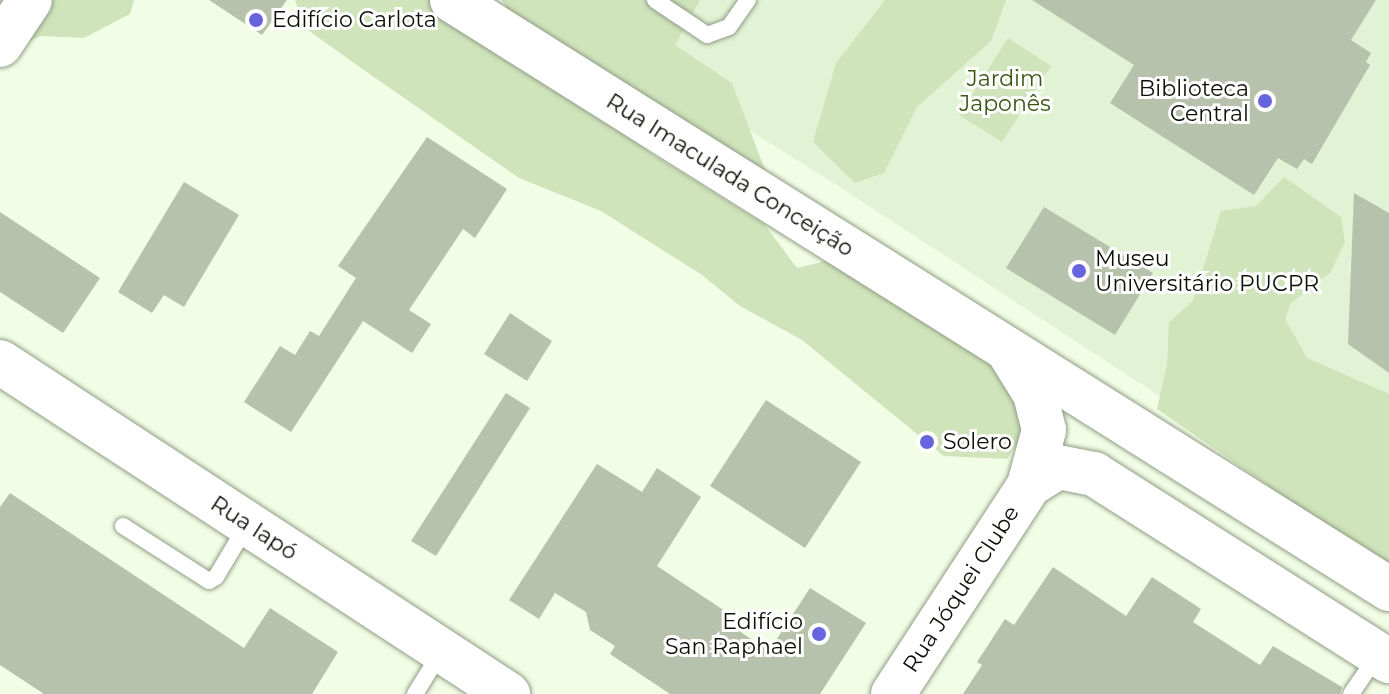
<!DOCTYPE html>
<html>
<head>
<meta charset="utf-8">
<style>
	body { margin:0 }
	#map { position:relative; width:1389px; height:694px; overflow:hidden; background:#f1fde5; font-family:Montserrat,sans-serif }
	div>[style] { position:absolute }
	[style*='--x'] { left:calc(var(--x)*1px); top:calc(var(--y)*1px); width:calc(var(--w)*1px); rotate:calc(var(--a)*1deg) }
	.built>* { inset:0; background:#e2f2d4 }
	.green>* { inset:0; background:#cfe4ba }
	.building>* { inset:0; background:#b6c2ac }
	.roads { filter:drop-shadow(0 0 2px #919c87) drop-shadow(0 0 2px #919c87) }
	.service>* { height:16px; margin:-8px; padding:0 8px; transform-origin:8px; border-radius:8px; background:#fff }
	.secondary>* { height:44px; margin:-22px; padding:0 22px; transform-origin:22px; border-radius:22px; background:#fff }
	.dots>* { width:22px; height:22px; translate:-50% -50%; box-sizing:border-box; border:4px solid #fff; border-radius:50% }
	span { translate:-50% -50%; white-space:nowrap; text-align:center; line-height:1.15; -webkit-text-stroke:6px #fff; paint-order:stroke }
	.poi-label { font-size:22px; color:#0c0f08 }
	.left { translate:0 -50%; text-align:left }
	.right { translate:-100% -50%; text-align:right }
	.park-label { font-size:22px; color:#3a5512 }
	.street-label { font-size:22px; color:#0c0f08 }
</style>
</head>
<body>
<div id="map">
	<div class="built">
		<div style="clip-path:polygon(541px 0,1389px 0,1389px 546px,832px 182px)"></div>
	</div>
	<div class="green">
		<div style="clip-path:polygon(0 0,134px 0,130px 14px,84px 38px,41px 36px,3px 51px)"></div>
		<div style="clip-path:polygon(295px 0,436px 0,655px 156px,764px 224px,797px 268px,830px 260px,1004px 374px,1028px 429px,1007px 459px,944px 456px,802px 340px,740px 306px,702px 275px,601px 211px,519px 178px,354px 63px,305px 28px)"></div>
		<div style="clip-path:polygon(502px 0,700px 0,675px 45px,732px 83px,770px 183px,515px 26px)"></div>
		<div style="clip-path:polygon(885px 0,1006px 0,991px 41px,917px 107px,884px 173px,855px 183px,813px 142px,836px 63px)"></div>
		<div style="clip-path:polygon(1008px 38px,1051px 66px,1002px 142px,959px 115px)"></div>
		<div style="clip-path:polygon(1284px 177px,1341px 217px,1345px 242px,1330px 273px,1291px 303px,1285px 319px,1307px 358px,1389px 394px,1389px 569px,1157px 409px,1167px 365px,1169px 322px,1193px 301px,1221px 211px,1256px 206px)"></div>
	</div>
	<div class="building">
		<div style="clip-path:polygon(209px 0,287px 0,262px 35px)"></div>
		<div style="clip-path:polygon(1032px 0,1376px 0,1351px 40px,1371px 53px,1366px 62px,1370px 65px,1312px 164px,1304px 159px,1297px 169px,1278px 158px,1254px 195px,1110px 103px,1134px 65px)"></div>
		<div style="clip-path:polygon(427px 137px,507px 189px,475px 238px,463px 229px,409px 310px,431px 324px,412px 353px,363px 321px,291px 432px,244px 402px,280px 346px,295px 355px,310px 331px,319px 336px,356px 278px,338px 266px)"></div>
		<div style="clip-path:polygon(184px 182px,239px 215px,184px 307px,164px 295px,152px 313px,118px 292px)"></div>
		<div style="clip-path:polygon(1354px 193px,1389px 213px,1389px 373px,1348px 344px)"></div>
		<div style="clip-path:polygon(1044px 207px,1153px 273px,1115px 335px,1006px 268px)"></div>
		<div style="clip-path:polygon(0 212px,100px 278px,63px 333px,0 292px)"></div>
		<div style="clip-path:polygon(510px 313px,552px 341px,527px 381px,484px 354px)"></div>
		<div style="clip-path:polygon(506px 393px,530px 408px,436px 556px,411px 541px)"></div>
		<div style="clip-path:polygon(766px 400px,861px 462px,805px 548px,710px 486px)"></div>
		<div style="clip-path:polygon(597px 464px,642px 492px,657px 468px,701px 497px,657px 566px,731px 615px,726px 622px,769px 651px,810px 588px,866px 623px,820px 694px,670px 694px,610px 654px,615px 646px,590px 630px,586px 612px,555px 593px,539px 619px,509px 600px)"></div>
		<div style="clip-path:polygon(10px 493px,244px 648px,270px 608px,338px 652px,312px 694px,44px 694px,0 665px,0 507px)"></div>
		<div style="clip-path:polygon(1053px 567px,1126px 616px,1152px 577px,1201px 609px,1193px 622px,1260px 665px,1273px 646px,1342px 687px,1340px 694px,963px 694px,982px 665px,977px 662px,1005px 619px,1014px 625px)"></div>
	</div>
	<div class="roads">
		<div class="service">
			<div style="--x:655;--y:0;--w:63;--a:33.9"></div>
			<div style="--x:707;--y:35;--w:23;--a:-20"></div>
			<div style="--x:729;--y:27;--w:33;--a:-55"></div>
			<div style="--x:123;--y:526;--w:102;--a:32.6"></div>
			<div style="--x:209;--y:581;--w:8;--a:-30"></div>
			<div style="--x:216;--y:577;--w:61;--a:-59.2"></div>
			<div style="--x:415;--y:694;--w:49;--a:-58.2"></div>
			<div style="--x:1351;--y:694;--w:46;--a:-55.6"></div>
		</div>
		<div class="secondary">
			<div style="--x:452;--y:0;--w:1107;--a:32.15"></div>
			<div style="--x:0;--y:45;--w:54;--a:-56.3"></div>
			<div style="--x:0;--y:362;--w:607;--a:33.17"></div>
			<div style="--x:1029;--y:485;--w:34;--a:-32"></div>
			<div style="--x:1058;--y:467;--w:37;--a:11"></div>
			<div style="--x:1094;--y:474;--w:349;--a:32.4"></div>
			<div style="--x:893;--y:694;--w:249;--a:-56.9"></div>
			<div style="--x:1029;--y:485;--w:57;--a:-74.7"></div>
			<div style="--x:1044;--y:430;--w:37;--a:-104"></div>
			<div style="--x:1035;--y:394;--w:49;--a:-121.8"></div>
		</div>
	</div>
	<div class="dots">
		<div style="left:256px;top:20px;background:#6665de"></div>
		<div style="left:1265px;top:101px;background:#6665de"></div>
		<div style="left:1079px;top:271px;background:#6665de"></div>
		<div style="left:927px;top:442px;background:#6665de"></div>
		<div style="left:819px;top:634px;background:#6665de"></div>
	</div>
	<div class="poi-label">
		<span class="left" style="left:272px;top:20px">Edifício Carlota</span>
		<span class="right" style="left:1249px;top:101px">Biblioteca<br>Central</span>
		<span class="left" style="left:1095px;top:271px">Museu<br>Universitário PUCPR</span>
		<span class="left" style="left:943px;top:442px">Solero</span>
		<span class="right" style="left:803px;top:634px">Edifício<br>San Raphael</span>
	</div>
	<div class="park-label">
		<span style="left:1005px;top:91px">Jardim<br>Japonês</span>
	</div>
	<div class="street-label">
		<span style="left:730px;top:175px;rotate:32deg">Rua Imaculada Conceição</span>
		<span style="left:254px;top:528px;rotate:33deg">Rua Iapó</span>
		<span style="left:961px;top:589px;rotate:-57deg">Rua Jóquei Clube</span>
	</div>
</div>
</body>
</html>
